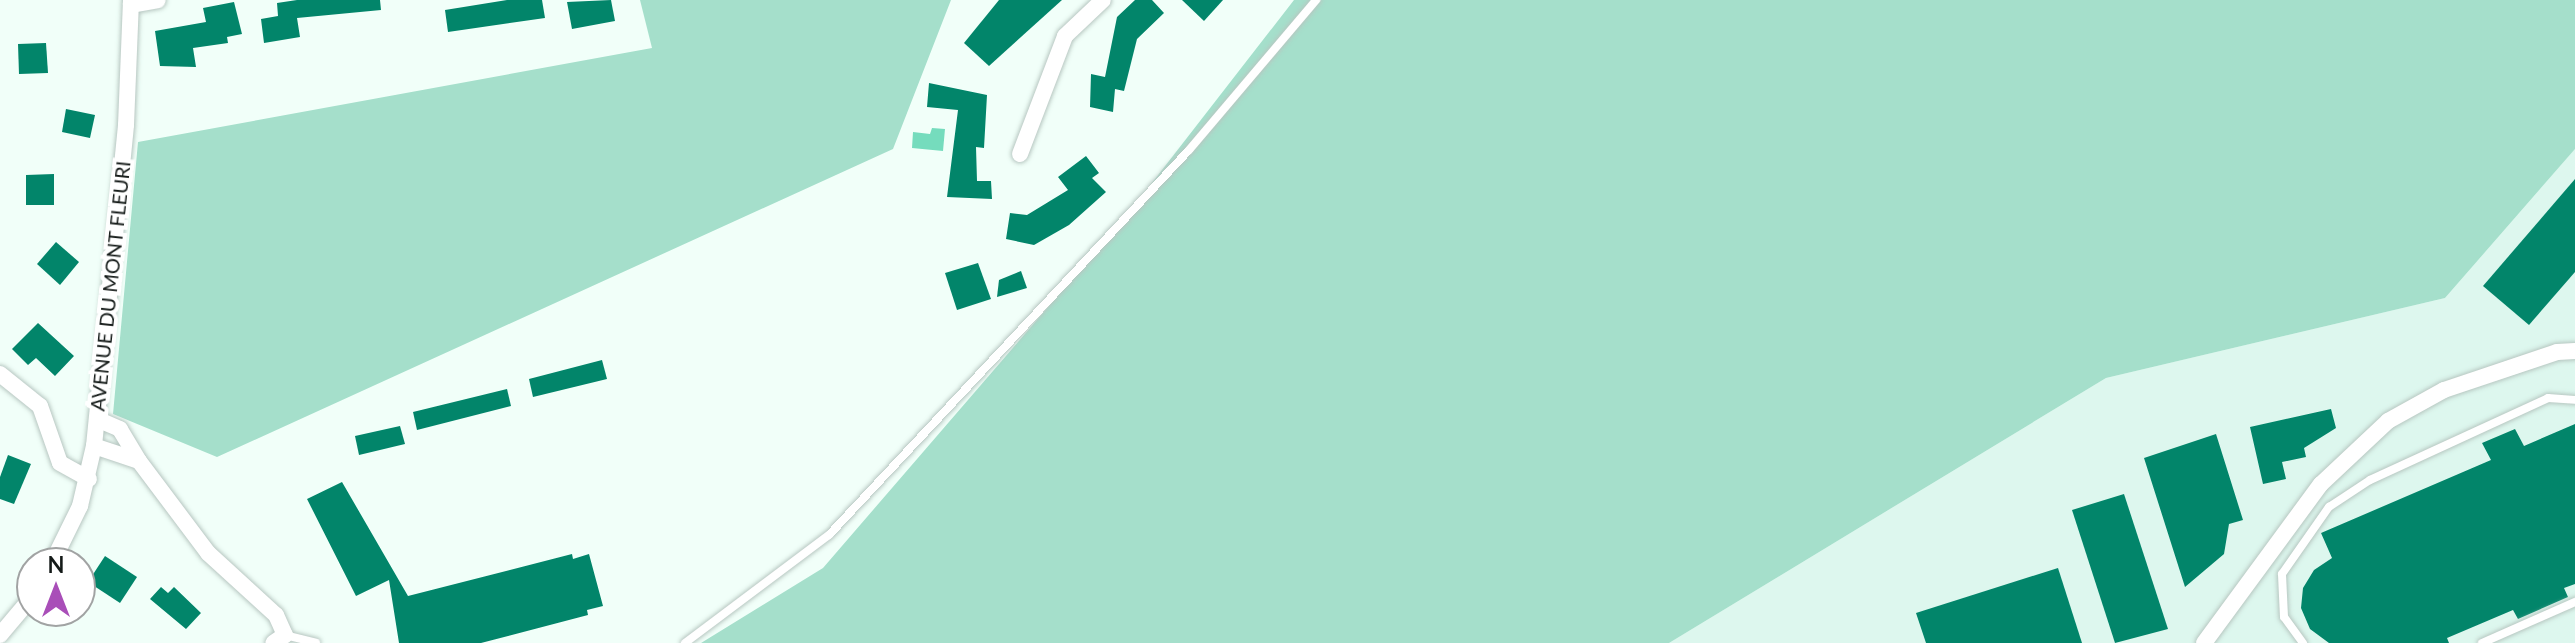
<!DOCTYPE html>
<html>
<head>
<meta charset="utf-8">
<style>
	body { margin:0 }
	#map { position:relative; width:2575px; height:643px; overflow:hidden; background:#f1fff9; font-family:Lato,sans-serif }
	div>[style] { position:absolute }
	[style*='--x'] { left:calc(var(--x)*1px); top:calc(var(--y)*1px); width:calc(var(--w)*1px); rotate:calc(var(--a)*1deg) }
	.built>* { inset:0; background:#ddf7ee }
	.green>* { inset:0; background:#a5dfcb }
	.water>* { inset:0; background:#75dcbd }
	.building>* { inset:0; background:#02856a }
	.roads { filter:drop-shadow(0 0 2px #b7c7c1) drop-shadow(0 0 2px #b7c7c1) }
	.service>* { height:8px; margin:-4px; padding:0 4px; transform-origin:4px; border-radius:4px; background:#fff }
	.minor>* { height:16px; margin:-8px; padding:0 8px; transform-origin:8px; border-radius:8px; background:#fff }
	span { translate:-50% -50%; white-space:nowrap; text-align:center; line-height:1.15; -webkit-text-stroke:8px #fff; paint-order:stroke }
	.street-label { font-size:20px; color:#141a18 }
	.north { position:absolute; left:16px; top:547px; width:80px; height:80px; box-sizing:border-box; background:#fff; border:2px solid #a1a3a3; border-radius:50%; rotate:0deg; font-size:22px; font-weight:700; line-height:32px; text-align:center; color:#141a18 }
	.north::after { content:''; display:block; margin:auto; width:28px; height:36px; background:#a94eb8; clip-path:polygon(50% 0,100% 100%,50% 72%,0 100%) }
</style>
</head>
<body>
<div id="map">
	<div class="built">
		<div style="clip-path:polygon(2575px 149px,2575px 643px,1669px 643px,2106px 378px,2445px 298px)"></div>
	</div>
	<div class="green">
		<div style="clip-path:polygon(640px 0,951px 0,893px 149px,217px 457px,113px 414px,138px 142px,652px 48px)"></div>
		<div style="clip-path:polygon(1294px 0,2575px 0,2575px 149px,2445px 298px,2106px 378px,1669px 643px,701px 643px,823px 568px,1124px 219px)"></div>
	</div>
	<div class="water">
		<div style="clip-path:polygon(932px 128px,945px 129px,943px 151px,912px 148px,913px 132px,930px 134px)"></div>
	</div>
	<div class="building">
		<div style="clip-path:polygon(297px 0,380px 0,381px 10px,297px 18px,300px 37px,264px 43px,261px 19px,278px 16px,277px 3px)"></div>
		<div style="clip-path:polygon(507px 0,542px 0,545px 18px,448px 32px,445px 10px)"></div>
		<div style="clip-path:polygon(611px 0,615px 21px,572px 29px,567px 2px)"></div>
		<div style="clip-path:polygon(999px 0,1062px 0,989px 66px,964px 43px)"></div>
		<div style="clip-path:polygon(1135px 0,1152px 0,1164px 13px,1137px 39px,1124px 91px,1115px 89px,1113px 112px,1090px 107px,1091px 74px,1105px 77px,1117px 17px)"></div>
		<div style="clip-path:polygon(1182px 0,1223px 0,1204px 21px)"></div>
		<div style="clip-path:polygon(234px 2px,242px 34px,227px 37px,228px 43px,193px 48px,196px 67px,160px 66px,155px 31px,206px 22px,203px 8px)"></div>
		<div style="clip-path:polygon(46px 43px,48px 73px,19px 74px,18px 44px)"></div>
		<div style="clip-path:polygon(929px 83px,987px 95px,984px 148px,976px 147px,977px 181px,991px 181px,992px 199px,947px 197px,958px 110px,927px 107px)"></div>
		<div style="clip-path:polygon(66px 109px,95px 115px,90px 138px,62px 132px)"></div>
		<div style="clip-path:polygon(1086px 156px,1099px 173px,1092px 178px,1106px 192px,1069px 225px,1034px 245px,1006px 239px,1010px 213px,1027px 215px,1068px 190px,1058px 177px)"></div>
		<div style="clip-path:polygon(54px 174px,54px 205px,26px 205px,26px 175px)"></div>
		<div style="clip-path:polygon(2575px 179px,2575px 272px,2529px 325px,2483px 286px)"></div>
		<div style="clip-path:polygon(56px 242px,79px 262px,60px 285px,37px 264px)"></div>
		<div style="clip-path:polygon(978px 263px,991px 299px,957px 310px,945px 273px)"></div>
		<div style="clip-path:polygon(1021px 271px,1027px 288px,997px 297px,999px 280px)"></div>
		<div style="clip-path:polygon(38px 323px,74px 356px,55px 376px,36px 358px,28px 365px,12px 349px)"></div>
		<div style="clip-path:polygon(602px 360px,607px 379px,533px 397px,529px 379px)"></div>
		<div style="clip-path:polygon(507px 389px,511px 406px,417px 430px,413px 412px)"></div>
		<div style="clip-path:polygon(2331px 409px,2336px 428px,2304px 448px,2306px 457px,2282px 462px,2286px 479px,2263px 484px,2250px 427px)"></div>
		<div style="clip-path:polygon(2575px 424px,2575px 584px,2564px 588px,2568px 597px,2518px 619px,2513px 610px,2447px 638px,2449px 643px,2329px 643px,2310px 629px,2301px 608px,2303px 588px,2314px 570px,2332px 558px,2321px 533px,2491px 460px,2482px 443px,2515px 429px,2524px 446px)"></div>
		<div style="clip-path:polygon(400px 426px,405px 444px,359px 455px,355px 436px)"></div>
		<div style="clip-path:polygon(2216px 434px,2243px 520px,2229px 524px,2224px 554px,2185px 587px,2144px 458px)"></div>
		<div style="clip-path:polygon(8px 455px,31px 464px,14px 504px,0 499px,0 477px)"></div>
		<div style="clip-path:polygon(342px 482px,408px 596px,572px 554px,573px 559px,589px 554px,603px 606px,587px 610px,588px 615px,481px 643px,399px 643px,389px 580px,356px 596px,307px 499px)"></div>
		<div style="clip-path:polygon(2124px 494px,2168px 629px,2115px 643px,2072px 510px)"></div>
		<div style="clip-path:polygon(105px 556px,137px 577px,120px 603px,88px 582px)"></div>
		<div style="clip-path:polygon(2058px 568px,2082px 643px,1926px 643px,1916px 613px)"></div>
		<div style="clip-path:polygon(161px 587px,168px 593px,174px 587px,201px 613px,186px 629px,150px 599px)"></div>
	</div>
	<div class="roads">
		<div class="service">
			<div style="--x:285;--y:635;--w:32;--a:14"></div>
			<div style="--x:685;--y:643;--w:180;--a:-36.9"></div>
			<div style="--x:829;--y:535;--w:527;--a:-46.92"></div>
			<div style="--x:1189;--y:150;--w:197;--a:-49.7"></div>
			<div style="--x:2303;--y:643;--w:32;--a:-126"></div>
			<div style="--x:2284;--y:617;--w:43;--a:-92.7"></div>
			<div style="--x:2282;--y:574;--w:82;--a:-55"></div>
			<div style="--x:2329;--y:507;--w:49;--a:-33.4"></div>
			<div style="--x:2370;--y:480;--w:196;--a:-24.7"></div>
			<div style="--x:2548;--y:398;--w:27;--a:4"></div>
			<div style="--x:2482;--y:643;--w:102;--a:-23.8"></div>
		</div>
		<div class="minor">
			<div style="--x:131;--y:5;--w:27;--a:-10"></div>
			<div style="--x:1020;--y:154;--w:126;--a:-69.1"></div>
			<div style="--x:1065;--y:36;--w:52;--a:-43.5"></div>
			<div style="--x:0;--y:374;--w:51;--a:38.7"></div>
			<div style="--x:40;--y:406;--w:60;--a:70.7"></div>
			<div style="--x:60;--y:463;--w:33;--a:29"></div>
			<div style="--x:94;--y:446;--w:47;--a:18.4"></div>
			<div style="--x:139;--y:461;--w:37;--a:-121"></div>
			<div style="--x:120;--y:429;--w:25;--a:-157"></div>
			<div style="--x:139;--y:461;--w:115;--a:53.1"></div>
			<div style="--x:208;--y:553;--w:92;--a:42.4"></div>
			<div style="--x:276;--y:615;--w:22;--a:66"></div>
			<div style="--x:285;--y:635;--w:14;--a:146"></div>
			<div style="--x:52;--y:563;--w:64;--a:-63.8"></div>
			<div style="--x:80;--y:506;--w:62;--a:-76.9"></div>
			<div style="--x:94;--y:446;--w:323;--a:-84.3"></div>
			<div style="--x:126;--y:125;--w:125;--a:-87.7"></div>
			<div style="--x:0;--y:635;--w:50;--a:-49.9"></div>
			<div style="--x:2204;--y:643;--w:197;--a:-53.7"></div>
			<div style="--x:2321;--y:484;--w:92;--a:-43.2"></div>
			<div style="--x:2388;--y:421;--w:64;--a:-29"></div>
			<div style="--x:2444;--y:390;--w:119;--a:-18.6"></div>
			<div style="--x:2557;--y:352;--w:18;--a:-3"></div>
		</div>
	</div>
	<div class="street-label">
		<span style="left:110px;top:286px;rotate:-84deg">AVENUE DU MONT FLEURI</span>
	</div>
	<div class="north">N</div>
</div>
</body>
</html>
